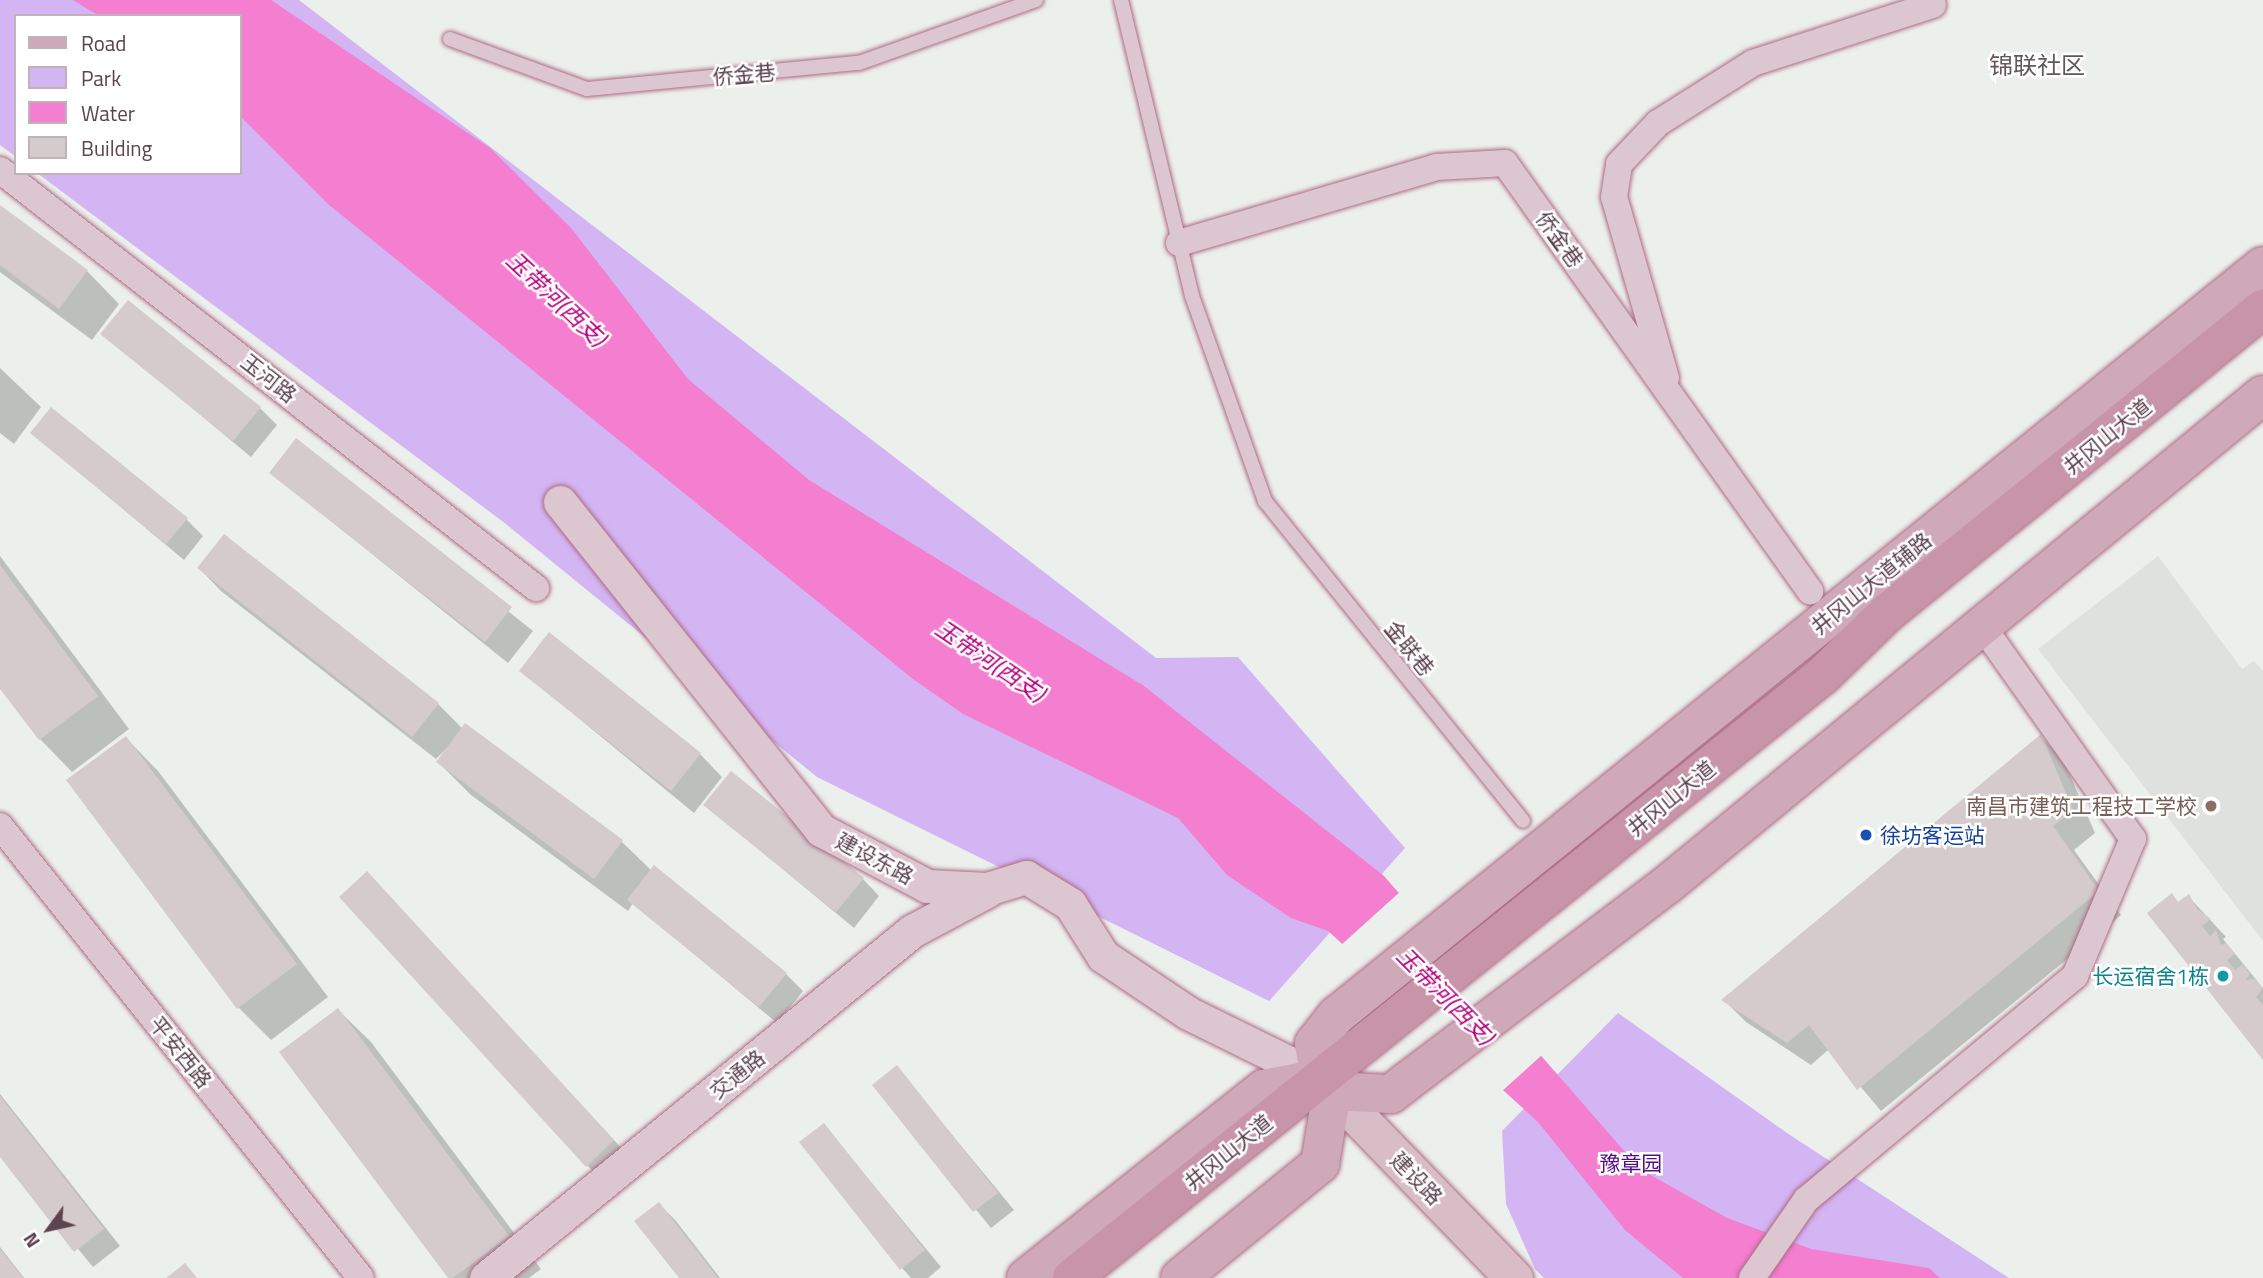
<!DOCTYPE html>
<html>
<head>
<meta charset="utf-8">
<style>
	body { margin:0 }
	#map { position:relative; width:2263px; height:1278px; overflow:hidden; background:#ecf0ec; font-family:"Titillium Web","Noto Sans SC",sans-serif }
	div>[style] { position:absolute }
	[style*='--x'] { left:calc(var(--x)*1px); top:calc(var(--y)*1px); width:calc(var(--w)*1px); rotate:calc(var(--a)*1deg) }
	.education>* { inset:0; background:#dee1dd }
	.green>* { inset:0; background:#d3b5f3 }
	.water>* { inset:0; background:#f47ed0 }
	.pier>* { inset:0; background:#ecf0ec }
	.shadow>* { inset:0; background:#0003 }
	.building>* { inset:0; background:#d5cbcd }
	.roads { filter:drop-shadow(0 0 2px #ad6a84) drop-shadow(0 0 2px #ad6a84) }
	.service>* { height:14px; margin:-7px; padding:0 7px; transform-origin:7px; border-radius:7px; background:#dcc7d0 }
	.minor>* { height:26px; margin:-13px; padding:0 13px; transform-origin:13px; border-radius:13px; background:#dcc7d0 }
	.tertiary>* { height:33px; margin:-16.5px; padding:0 16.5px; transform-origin:16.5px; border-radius:16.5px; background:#dcc7d0 }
	.secondary>* { height:37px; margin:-18.5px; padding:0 18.5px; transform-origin:18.5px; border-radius:18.5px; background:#d8bdc7 }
	.primary>* { height:38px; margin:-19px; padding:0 19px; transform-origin:19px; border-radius:19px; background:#cfa9b8 }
	.trunk>* { height:38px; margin:-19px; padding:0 19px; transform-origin:19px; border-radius:19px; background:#c894a8 }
	.dots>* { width:19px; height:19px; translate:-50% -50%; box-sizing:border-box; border:4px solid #fff; border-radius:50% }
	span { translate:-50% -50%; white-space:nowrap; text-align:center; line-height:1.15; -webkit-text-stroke:5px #fff; paint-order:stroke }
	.street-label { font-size:21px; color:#5c434e }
	.education-label { font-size:21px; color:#785e54 }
	.right { translate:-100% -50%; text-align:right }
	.transit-label { font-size:21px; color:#164399 }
	.left { translate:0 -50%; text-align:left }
	.culture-label { font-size:21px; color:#0d838f }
	.park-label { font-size:21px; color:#530e83 }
	.water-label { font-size:23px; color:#b2007c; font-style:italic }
	.quarter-label { font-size:24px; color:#62585c }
	.legend { position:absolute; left:14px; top:14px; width:228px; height:161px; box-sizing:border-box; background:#fff; border:2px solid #beb4b8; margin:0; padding:9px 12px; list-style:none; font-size:21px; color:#5c434e }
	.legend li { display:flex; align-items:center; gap:14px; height:35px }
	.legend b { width:35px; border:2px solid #beb4b8 }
	.north { position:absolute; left:14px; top:1194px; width:70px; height:70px; -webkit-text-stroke:5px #fff; paint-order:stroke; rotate:237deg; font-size:19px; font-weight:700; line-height:28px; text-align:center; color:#5c434e }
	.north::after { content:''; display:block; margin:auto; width:24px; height:32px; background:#5c434e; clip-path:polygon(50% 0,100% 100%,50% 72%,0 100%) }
</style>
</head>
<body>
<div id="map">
	<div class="education">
		<div style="clip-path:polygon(2158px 556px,2242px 669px,2254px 661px,2263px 671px,2263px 941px,2038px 649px)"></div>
	</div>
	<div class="green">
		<div style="clip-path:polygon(0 0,299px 0,1156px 658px,1238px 657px,1405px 848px,1269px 1001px,817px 777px,506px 524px,37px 173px,240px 173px,240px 16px,16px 16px,16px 157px,0 145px)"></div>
		<div style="clip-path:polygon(1618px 1013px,1787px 1133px,2009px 1278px,1544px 1278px,1535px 1269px,1506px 1204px,1502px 1131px)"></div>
	</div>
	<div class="water">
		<div style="clip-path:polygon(73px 0,271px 0,490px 148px,571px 228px,688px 379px,809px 480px,1144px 686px,1384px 876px,1640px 1169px,1727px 1218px,1811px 1249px,1929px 1268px,1940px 1278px,1683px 1278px,1625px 1230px,1538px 1122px,1328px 931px,1291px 918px,1227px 875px,1178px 818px,963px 714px,913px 679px,328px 204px,240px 116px,240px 16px,99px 16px)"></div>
	</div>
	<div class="pier">
		<div style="clip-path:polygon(1401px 891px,1543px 1054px,1501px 1092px,1340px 946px)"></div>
	</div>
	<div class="shadow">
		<div style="clip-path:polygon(0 207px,87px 271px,119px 304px,92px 340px,0 272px)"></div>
		<div style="clip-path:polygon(103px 334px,260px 408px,277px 425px,251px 457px)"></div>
		<div style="clip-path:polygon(0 368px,41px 407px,14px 444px,0 433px)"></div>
		<div style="clip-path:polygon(32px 433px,186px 519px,203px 536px,184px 560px)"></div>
		<div style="clip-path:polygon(296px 441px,533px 631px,508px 663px,271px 473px)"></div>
		<div style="clip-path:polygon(224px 536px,438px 704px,463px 729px,465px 726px,622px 842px,652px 871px,786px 974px,803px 991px,777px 1023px,633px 903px,628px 911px,471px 795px,438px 762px,455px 740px,436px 759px,221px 591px,199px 568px)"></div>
		<div style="clip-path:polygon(0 556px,129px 729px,72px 772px,40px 739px,0 686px)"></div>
		<div style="clip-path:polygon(521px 671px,700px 754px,722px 777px,694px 813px)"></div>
		<div style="clip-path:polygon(2041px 737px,2063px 759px,2095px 833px,2074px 850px,2121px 915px,1881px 1111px,1829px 1049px,1811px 1065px,1746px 1022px,1724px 1000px)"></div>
		<div style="clip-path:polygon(126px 738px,158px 771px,328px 997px,271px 1040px,238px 1007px)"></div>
		<div style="clip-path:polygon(705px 805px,863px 879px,879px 896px,854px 928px)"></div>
		<div style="clip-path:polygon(389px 896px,636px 1164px,609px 1188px,587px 1165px)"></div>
		<div style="clip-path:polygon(2188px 896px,2226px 937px,2223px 939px,2263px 988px,2263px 1058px,2179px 903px)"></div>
		<div style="clip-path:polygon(338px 1010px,371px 1042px,541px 1269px,529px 1278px,450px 1278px)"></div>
		<div style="clip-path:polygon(897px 1068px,1014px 1210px,991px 1228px,874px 1085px)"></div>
		<div style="clip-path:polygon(0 1094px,120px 1246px,93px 1267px,0 1154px)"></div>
		<div style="clip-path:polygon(824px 1125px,941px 1267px,928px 1278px,911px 1278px,902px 1268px)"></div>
		<div style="clip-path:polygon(659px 1204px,676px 1221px,720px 1278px,681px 1278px)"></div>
		<div style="clip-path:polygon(0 1247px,24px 1278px,0 1278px)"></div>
	</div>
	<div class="building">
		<div style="clip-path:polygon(0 205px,88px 270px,59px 309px,0 265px)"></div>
		<div style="clip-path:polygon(128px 300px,261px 407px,233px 441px,100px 334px)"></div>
		<div style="clip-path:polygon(51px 407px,188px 518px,166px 544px,30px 433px)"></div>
		<div style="clip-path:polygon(296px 438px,512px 607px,485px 642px,269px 473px)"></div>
		<div style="clip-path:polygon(224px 534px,439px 703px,412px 737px,197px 568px)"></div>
		<div style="clip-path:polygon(0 565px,98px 696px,39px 740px,0 689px)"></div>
		<div style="clip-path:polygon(549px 632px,701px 753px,671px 791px,519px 671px)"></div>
		<div style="clip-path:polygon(465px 723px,623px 840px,594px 879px,436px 762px)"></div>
		<div style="clip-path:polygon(2041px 734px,2073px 810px,2053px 826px,2099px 891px,1857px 1090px,1809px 1025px,1787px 1043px,1721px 1000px)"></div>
		<div style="clip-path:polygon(126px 736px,297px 964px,237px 1009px,66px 780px)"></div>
		<div style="clip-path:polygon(731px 771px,864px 878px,836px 912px,703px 805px)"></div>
		<div style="clip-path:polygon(654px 865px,787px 973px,759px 1007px,627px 900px)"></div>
		<div style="clip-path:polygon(367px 871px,614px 1140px,586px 1167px,339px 897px)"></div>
		<div style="clip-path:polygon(2172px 893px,2178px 902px,2189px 894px,2197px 909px,2211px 919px,2202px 926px,2210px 936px,2216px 930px,2221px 945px,2226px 943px,2235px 954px,2227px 960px,2235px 970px,2243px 964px,2250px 974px,2246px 980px,2255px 979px,2263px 988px,2256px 997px,2263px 1005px,2263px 1060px,2147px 913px)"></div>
		<div style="clip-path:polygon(338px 1008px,509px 1236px,453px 1278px,448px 1278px,279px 1052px)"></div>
		<div style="clip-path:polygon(897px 1065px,998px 1193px,973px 1212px,872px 1085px)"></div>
		<div style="clip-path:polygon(0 1096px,104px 1229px,74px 1252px,0 1157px)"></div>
		<div style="clip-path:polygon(824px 1123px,925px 1250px,900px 1270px,799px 1142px)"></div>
		<div style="clip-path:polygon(659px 1202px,718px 1278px,679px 1278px,634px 1221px)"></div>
		<div style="clip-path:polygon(0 1249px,23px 1278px,0 1278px)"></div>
		<div style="clip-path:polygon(185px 1263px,197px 1278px,166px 1278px)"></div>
	</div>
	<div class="roads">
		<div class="service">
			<div style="--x:1121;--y:0;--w:304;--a:76.5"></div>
			<div style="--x:1192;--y:296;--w:218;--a:70.4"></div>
			<div style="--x:1265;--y:501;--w:411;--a:51.1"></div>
			<div style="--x:450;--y:39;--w:146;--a:20.1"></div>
			<div style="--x:587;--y:89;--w:273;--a:-5.5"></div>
			<div style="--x:859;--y:63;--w:188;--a:-19.6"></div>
		</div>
		<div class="minor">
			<div style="--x:0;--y:170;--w:680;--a:37.95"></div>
			<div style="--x:1179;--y:243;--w:269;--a:-16.4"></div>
			<div style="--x:1437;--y:167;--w:68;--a:-3.4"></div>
			<div style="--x:1505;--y:163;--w:526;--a:54.53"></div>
			<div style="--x:1666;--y:378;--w:188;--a:-106"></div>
			<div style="--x:1614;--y:197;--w:33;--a:-81"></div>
			<div style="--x:1619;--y:164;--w:57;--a:-46.4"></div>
			<div style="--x:1658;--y:123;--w:112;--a:-32.3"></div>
			<div style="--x:1753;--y:63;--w:189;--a:-17.9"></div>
			<div style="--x:0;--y:826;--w:578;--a:51.39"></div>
			<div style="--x:1752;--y:1278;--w:95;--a:-55.3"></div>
			<div style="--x:1806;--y:1200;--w:350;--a:-39.8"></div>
			<div style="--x:2075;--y:976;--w:149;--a:-67.1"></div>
			<div style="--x:2133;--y:839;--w:260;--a:-125.3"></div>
		</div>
		<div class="tertiary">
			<div style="--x:560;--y:502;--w:419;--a:51.5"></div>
			<div style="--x:821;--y:830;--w:120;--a:27.8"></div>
			<div style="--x:927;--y:886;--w:60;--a:2.9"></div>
			<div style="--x:987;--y:889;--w:41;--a:-17.1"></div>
			<div style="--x:1026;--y:877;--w:52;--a:31.5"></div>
			<div style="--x:1070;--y:904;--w:62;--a:57.6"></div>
			<div style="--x:1103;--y:956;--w:102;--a:33.8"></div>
			<div style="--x:1188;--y:1013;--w:147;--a:26.2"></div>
			<div style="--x:486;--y:1278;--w:549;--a:-39.16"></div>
			<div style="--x:912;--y:931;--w:85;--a:-28.1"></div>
		</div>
		<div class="secondary">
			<div style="--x:1320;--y:1078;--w:279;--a:45.9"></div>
		</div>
		<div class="primary">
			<div style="--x:1026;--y:1278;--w:304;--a:-38.5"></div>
			<div style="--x:1264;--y:1089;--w:57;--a:-11.1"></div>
			<div style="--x:1320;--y:1078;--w:35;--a:-100"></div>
			<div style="--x:1314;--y:1044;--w:36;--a:-52"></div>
			<div style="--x:1336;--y:1016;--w:1192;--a:-38.97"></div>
			<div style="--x:1180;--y:1278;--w:181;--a:-39.2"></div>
			<div style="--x:1320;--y:1164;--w:74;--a:-80.7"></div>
			<div style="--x:1332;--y:1091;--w:59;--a:2.9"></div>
			<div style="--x:1391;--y:1094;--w:18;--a:-38"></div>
			<div style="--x:1405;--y:1083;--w:330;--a:-37.1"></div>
			<div style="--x:1668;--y:884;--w:770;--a:-39.42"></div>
		</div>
		<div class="trunk">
			<div style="--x:1072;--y:1278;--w:963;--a:-38.76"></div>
			<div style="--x:1823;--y:675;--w:89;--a:-44.1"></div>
			<div style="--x:1887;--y:613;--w:484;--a:-39"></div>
		</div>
	</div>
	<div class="dots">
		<div style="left:2211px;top:806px;background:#8d6e63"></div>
		<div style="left:1866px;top:835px;background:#1a4fb4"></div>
		<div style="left:2223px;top:976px;background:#0f9aa8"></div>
	</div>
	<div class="street-label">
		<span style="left:744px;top:74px;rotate:-5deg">侨金巷</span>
		<span style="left:1560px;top:239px;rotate:54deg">侨金巷</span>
		<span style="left:269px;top:378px;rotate:38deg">玉河路</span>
		<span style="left:2107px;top:436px;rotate:-39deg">井冈山大道</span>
		<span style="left:1871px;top:583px;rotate:-39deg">井冈山大道辅路</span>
		<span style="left:1410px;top:648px;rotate:51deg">金联巷</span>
		<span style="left:1671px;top:798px;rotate:-39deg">井冈山大道</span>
		<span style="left:875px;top:858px;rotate:28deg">建设东路</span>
		<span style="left:181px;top:1052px;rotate:51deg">平安西路</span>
		<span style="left:737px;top:1074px;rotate:-39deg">交通路</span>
		<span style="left:1228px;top:1152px;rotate:-39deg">井冈山大道</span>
		<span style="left:1417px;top:1178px;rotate:46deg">建设路</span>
	</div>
	<div class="education-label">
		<span class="right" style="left:2197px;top:806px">南昌市建筑工程技工学校</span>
	</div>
	<div class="transit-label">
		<span class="left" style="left:1880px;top:835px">徐坊客运站</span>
	</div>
	<div class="culture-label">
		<span class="right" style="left:2209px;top:976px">长运宿舍1栋</span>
	</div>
	<div class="park-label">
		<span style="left:1631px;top:1163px">豫章园</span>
	</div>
	<div class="water-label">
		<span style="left:556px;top:299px;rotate:43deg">玉带河(西支)</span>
		<span style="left:990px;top:661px;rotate:34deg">玉带河(西支)</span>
		<span style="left:1445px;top:996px;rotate:45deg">玉带河(西支)</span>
	</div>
	<div class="quarter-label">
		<span style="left:2037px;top:66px">锦联社区</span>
	</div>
	<ul class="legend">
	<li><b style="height:9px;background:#cfa9b8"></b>Road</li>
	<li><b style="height:19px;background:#d3b5f3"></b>Park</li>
	<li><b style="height:19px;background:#f47ed0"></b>Water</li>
	<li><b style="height:19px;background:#d5cbcd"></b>Building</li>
	</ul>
	<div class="north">N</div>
</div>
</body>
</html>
